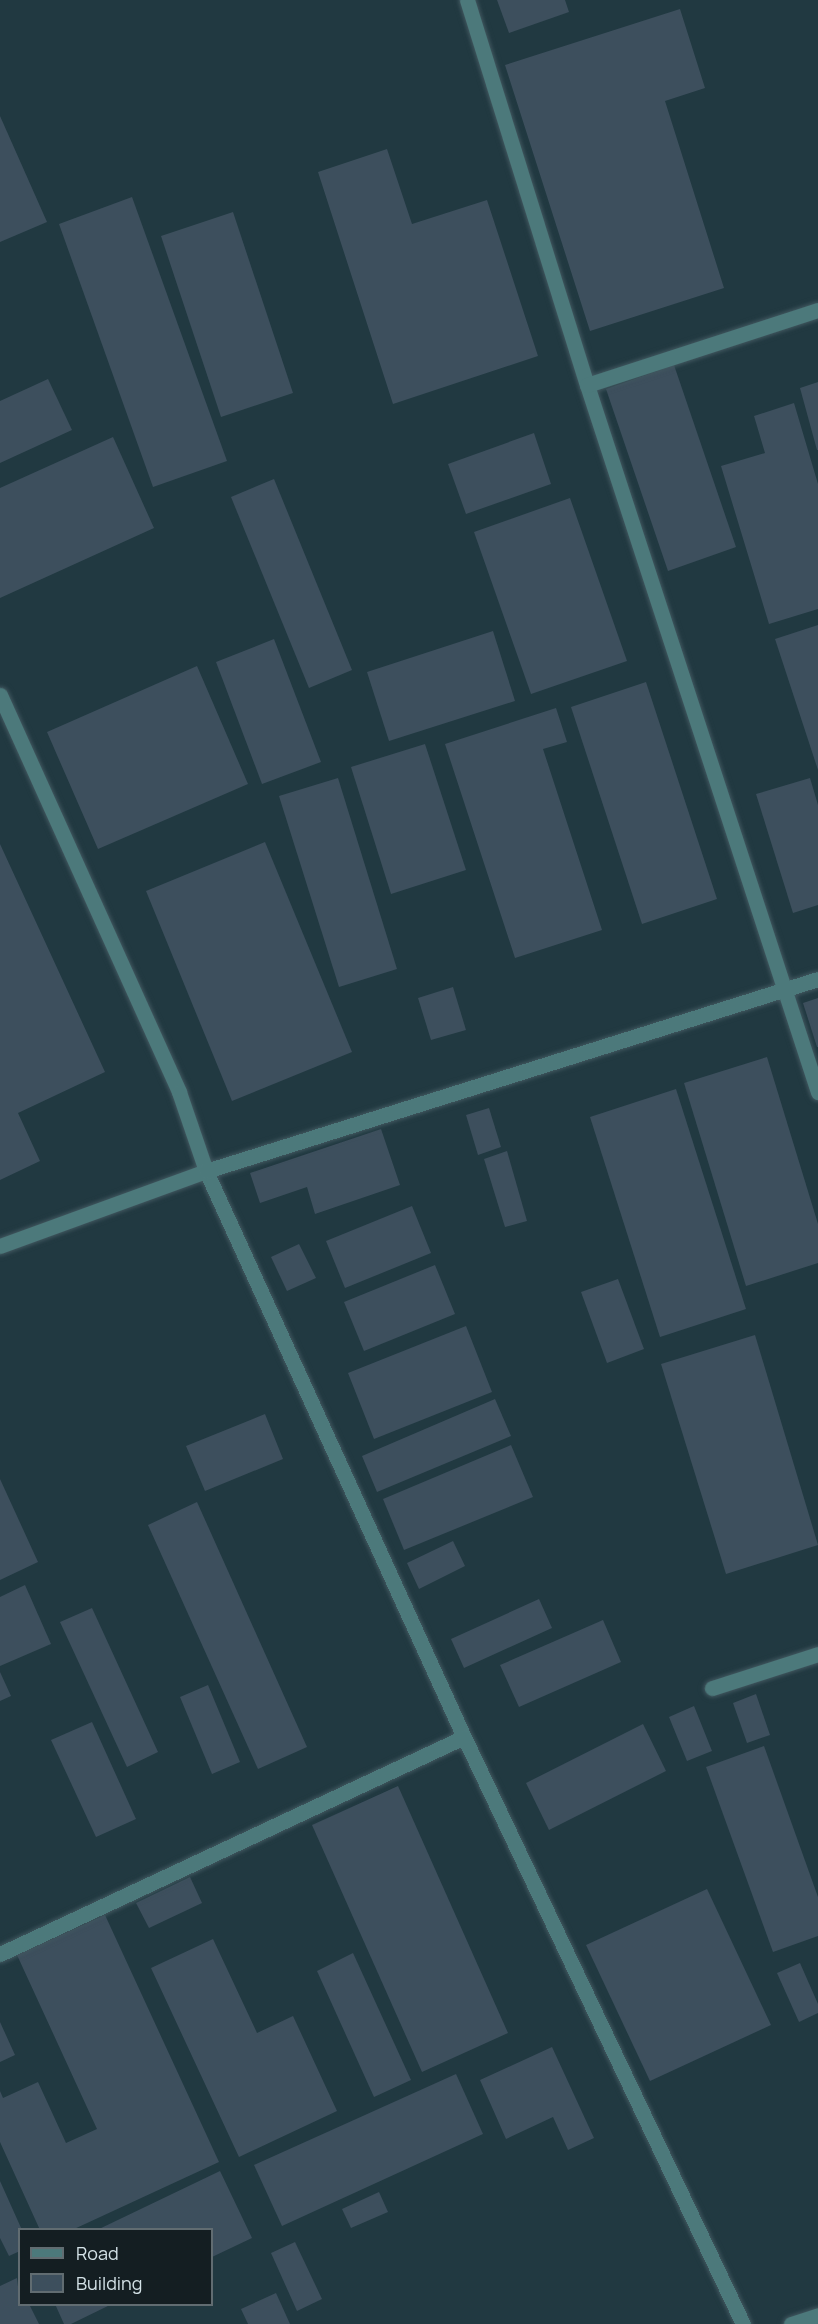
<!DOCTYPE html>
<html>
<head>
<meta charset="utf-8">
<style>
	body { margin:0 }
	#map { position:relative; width:818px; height:2324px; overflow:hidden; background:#213941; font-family:Manrope,sans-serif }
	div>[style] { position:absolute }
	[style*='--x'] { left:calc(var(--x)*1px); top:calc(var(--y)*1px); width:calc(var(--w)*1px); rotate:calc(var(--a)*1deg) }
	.building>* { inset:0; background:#3d4f5d }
	.roads { filter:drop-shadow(0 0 2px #41575f) drop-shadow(0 0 2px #41575f) }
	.minor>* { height:15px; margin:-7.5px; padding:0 7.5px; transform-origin:7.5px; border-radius:7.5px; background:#4c797b }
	span { translate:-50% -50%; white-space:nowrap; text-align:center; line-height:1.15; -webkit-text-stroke:4.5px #141e22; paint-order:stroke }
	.legend { position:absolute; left:18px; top:2228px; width:195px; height:78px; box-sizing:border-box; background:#141e22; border:2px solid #616c71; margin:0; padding:8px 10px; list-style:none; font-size:18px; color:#d4e2e7 }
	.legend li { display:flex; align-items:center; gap:12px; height:30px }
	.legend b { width:30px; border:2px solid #616c71 }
</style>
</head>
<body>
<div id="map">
	<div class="building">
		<div style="clip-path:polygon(497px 0,565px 0,569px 12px,509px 33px)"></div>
		<div style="clip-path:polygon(680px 9px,705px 88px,665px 101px,724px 288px,590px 331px,505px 65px)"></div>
		<div style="clip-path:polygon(0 116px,47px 222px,0 242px)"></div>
		<div style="clip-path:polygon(387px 149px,412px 224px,487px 200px,538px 356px,393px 404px,318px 172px)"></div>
		<div style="clip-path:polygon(132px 197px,227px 461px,153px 487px,59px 224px)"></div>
		<div style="clip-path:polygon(233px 212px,293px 393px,221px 417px,161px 236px)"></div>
		<div style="clip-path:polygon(674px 365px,736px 547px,668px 571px,606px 389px)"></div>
		<div style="clip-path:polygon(48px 379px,72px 430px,0 463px,0 401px)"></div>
		<div style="clip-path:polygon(818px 382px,818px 450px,817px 450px,800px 388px)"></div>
		<div style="clip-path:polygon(794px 403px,818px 484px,818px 609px,769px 624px,721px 466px,765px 453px,754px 416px)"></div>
		<div style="clip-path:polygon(534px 433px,551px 484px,466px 514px,448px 464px)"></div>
		<div style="clip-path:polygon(113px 437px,154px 528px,0 598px,0 488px)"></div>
		<div style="clip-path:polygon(274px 479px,352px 670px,309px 688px,231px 497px)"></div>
		<div style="clip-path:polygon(570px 498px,627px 661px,531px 694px,474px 532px)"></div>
		<div style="clip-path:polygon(818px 625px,818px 770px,775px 639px)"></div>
		<div style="clip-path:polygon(493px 631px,515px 701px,389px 741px,367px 672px)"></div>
		<div style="clip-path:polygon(274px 639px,321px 762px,262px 784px,216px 662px)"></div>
		<div style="clip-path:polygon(197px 666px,248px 784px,98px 849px,47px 732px)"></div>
		<div style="clip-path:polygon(646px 682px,717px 899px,642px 924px,571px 707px)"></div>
		<div style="clip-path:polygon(556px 708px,567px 742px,543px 749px,602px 930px,515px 958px,445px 744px)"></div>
		<div style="clip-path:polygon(425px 744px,466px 870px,391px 894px,351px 767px)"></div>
		<div style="clip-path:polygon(338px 778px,397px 969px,339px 987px,279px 796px)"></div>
		<div style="clip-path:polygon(810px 778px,818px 805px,818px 905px,793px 913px,756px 794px)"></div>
		<div style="clip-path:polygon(265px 842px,352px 1052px,232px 1101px,146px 891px)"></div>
		<div style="clip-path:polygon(0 844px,105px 1072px,18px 1113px,40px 1161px,0 1180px)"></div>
		<div style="clip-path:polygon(453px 987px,466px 1030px,431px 1040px,418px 998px)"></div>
		<div style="clip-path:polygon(818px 998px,818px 1047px,817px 1047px,803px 1003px)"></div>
		<div style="clip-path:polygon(767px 1057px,818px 1224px,818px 1263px,746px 1286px,684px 1083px)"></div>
		<div style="clip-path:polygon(676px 1089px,746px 1309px,660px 1337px,590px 1117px)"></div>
		<div style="clip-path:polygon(489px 1108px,501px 1147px,478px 1155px,466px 1115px)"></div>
		<div style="clip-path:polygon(381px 1129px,400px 1185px,315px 1214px,307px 1187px,260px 1203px,250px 1173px)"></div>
		<div style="clip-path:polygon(507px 1151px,527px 1221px,505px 1227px,484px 1159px)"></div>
		<div style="clip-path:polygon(412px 1206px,431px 1253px,345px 1288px,326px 1241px)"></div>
		<div style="clip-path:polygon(299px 1244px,316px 1278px,287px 1291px,271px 1257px)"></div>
		<div style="clip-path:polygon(435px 1265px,455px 1314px,364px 1351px,344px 1302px)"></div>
		<div style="clip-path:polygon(618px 1279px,644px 1349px,607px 1363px,581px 1292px)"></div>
		<div style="clip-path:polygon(466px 1326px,492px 1392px,374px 1439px,348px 1373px)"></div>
		<div style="clip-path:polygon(755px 1335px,818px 1545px,726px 1574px,661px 1364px)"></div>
		<div style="clip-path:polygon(495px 1399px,511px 1436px,377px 1492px,362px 1456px)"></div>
		<div style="clip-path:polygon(265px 1414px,283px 1459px,205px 1491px,186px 1446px)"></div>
		<div style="clip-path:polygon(511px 1445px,533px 1497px,404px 1550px,383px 1499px)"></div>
		<div style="clip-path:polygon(0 1479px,38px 1562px,0 1580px)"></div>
		<div style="clip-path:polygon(197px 1502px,307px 1747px,258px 1769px,148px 1525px)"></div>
		<div style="clip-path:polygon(453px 1541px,465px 1566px,419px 1589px,407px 1563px)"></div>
		<div style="clip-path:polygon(25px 1585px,51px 1644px,0 1666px,0 1597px)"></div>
		<div style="clip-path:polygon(539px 1599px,552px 1628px,464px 1668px,451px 1639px)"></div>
		<div style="clip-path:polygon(92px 1608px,158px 1752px,127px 1767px,60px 1622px)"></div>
		<div style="clip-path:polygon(603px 1620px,621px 1662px,519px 1707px,500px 1665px)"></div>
		<div style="clip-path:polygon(0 1672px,11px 1696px,0 1701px)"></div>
		<div style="clip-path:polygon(208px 1685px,240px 1762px,212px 1774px,180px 1697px)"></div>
		<div style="clip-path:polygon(756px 1694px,770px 1735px,747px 1743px,733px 1703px)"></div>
		<div style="clip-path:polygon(694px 1706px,712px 1751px,687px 1761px,669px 1717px)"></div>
		<div style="clip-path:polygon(92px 1722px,136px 1819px,96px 1837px,51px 1740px)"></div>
		<div style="clip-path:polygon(643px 1724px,666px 1771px,549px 1830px,526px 1783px)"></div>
		<div style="clip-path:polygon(764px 1746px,818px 1897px,818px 1936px,773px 1952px,706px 1767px)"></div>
		<div style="clip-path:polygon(398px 1786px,508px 2033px,422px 2072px,312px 1825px)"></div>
		<div style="clip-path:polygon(190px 1877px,202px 1903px,149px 1928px,136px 1903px)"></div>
		<div style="clip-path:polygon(707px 1889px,771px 2025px,650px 2081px,586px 1945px)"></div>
		<div style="clip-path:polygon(105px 1915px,219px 2162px,72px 2230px,40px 2230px,0 2142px,0 2091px,3px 2098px,38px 2082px,66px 2143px,97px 2129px,17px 1955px)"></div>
		<div style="clip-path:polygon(213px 1939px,257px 2033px,293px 2016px,337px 2111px,239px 2157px,151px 1968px)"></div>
		<div style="clip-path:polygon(353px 1953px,411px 2080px,374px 2097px,317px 1971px)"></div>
		<div style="clip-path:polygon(800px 1963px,818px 2004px,818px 2013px,799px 2022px,777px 1973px)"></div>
		<div style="clip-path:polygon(0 2022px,15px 2055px,0 2062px)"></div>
		<div style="clip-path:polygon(552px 2047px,594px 2138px,568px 2150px,553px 2117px,506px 2139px,480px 2080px)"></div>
		<div style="clip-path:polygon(456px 2074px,483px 2134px,282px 2226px,254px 2165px)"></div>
		<div style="clip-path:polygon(220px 2171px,252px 2238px,212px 2257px,212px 2230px,97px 2230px)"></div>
		<div style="clip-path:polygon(0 2181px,22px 2230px,20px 2230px,20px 2251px,9px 2256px,0 2238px)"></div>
		<div style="clip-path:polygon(379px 2192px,388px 2212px,351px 2228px,342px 2209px)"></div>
		<div style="clip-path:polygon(295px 2242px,322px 2299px,297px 2311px,271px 2253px)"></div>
		<div style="clip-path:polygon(17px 2278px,20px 2304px,29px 2304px,39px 2324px,0 2324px,0 2286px)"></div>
		<div style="clip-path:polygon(276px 2293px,290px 2324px,248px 2324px,241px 2309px)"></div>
		<div style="clip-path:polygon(55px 2304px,112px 2304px,71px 2324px,64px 2324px)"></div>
	</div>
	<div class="roads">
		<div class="minor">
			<div style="--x:467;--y:0;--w:403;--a:72.7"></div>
			<div style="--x:587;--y:385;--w:744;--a:71.91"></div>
			<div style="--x:587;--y:385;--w:243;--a:-18"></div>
			<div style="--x:0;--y:695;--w:435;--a:65.7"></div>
			<div style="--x:179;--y:1092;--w:83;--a:71.1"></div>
			<div style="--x:206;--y:1171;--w:622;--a:65.5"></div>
			<div style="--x:464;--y:1737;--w:650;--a:64.58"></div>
			<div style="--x:0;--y:1246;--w:219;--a:-20"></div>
			<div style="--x:206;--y:1171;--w:641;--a:-17.42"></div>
			<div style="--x:712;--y:1688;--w:111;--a:-17.8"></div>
			<div style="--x:0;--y:1954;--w:512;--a:-25.06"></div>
			<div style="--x:791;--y:2324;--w:28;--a:-18"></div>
		</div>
	</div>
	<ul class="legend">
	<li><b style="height:8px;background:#4c797b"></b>Road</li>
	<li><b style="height:16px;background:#3d4f5d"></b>Building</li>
	</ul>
</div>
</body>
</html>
